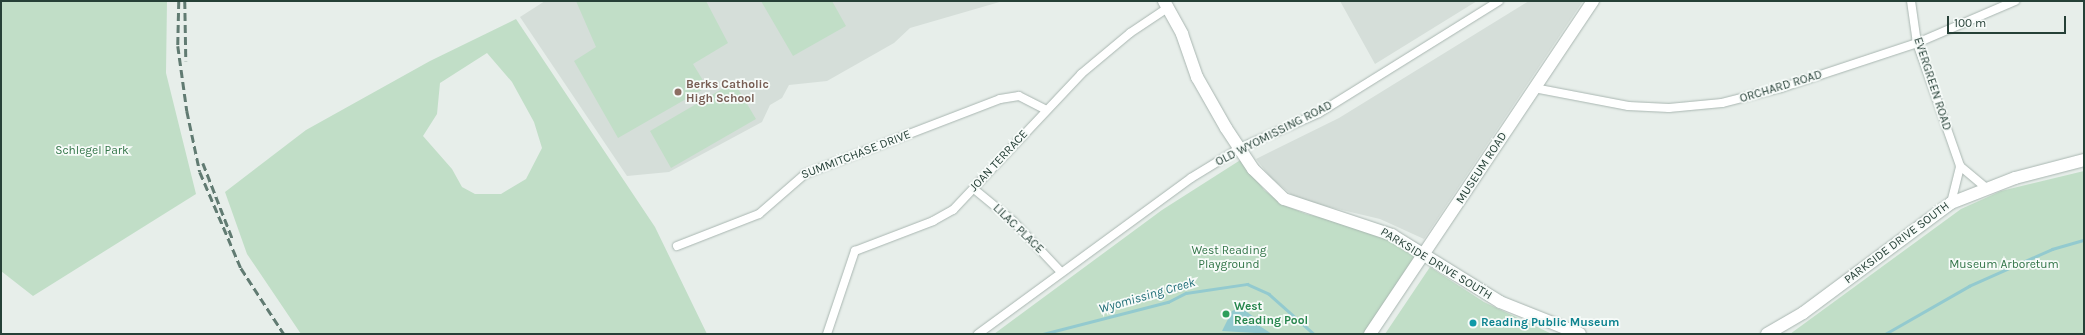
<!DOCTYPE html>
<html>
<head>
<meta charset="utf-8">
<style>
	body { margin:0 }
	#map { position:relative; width:2085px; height:335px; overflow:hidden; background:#e7eeea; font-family:Karla,sans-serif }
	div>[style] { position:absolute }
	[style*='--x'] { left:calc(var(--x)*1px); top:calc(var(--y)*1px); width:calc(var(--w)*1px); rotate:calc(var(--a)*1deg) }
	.built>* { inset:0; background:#d5ded9 }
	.green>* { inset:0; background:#c1dec7 }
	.water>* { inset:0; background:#93cacf }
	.stream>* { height:2.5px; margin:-1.25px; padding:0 1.25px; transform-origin:1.25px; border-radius:1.25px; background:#93cacf }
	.roads { filter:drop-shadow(0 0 1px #a9b6b1) drop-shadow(0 0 1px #a9b6b1) }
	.street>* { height:8px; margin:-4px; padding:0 4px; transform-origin:4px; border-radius:4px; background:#fff }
	.secondary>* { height:12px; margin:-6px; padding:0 6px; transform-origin:6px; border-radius:6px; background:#fff }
	.rail>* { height:2.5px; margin-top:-1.25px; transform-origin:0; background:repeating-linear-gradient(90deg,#617b72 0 8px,transparent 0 12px) }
	.dots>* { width:11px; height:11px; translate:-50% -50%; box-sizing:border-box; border:2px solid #f7fbf9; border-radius:50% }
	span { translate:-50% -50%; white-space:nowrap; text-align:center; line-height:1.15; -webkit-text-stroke:3.5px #f7fbf9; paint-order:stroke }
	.street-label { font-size:12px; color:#264037 }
	.education-label { font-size:12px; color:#785e54; font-weight:700 }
	.left { translate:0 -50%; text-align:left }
	.park-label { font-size:12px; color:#327548 }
	.leisure-label { font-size:12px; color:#27864d; font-weight:700 }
	.culture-label { font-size:12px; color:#0d838f; font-weight:700 }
	.water-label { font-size:13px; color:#237079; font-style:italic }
	.frame { position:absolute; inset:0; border:2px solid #264037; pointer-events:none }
	.scale { position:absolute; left:1947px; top:16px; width:119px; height:18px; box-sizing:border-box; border:2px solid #264037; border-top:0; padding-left:5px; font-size:12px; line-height:14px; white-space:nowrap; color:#264037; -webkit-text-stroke:3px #f7fbf9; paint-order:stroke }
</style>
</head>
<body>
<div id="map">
	<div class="built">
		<div style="clip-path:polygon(545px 1px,1003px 1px,910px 28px,894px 43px,827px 81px,789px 85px,782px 98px,770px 105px,762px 122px,669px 172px,627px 176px,520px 17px)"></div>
		<div style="clip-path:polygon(1340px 1px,1477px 1px,1375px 64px)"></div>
		<div style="clip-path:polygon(1529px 1px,1583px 1px,1424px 239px,1380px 219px,1308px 202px,1292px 195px,1271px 178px,1256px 159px,1339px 118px)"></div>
	</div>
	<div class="green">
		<div style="clip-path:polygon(1px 1px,167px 1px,166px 73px,196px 194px,33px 296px,1px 271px)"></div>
		<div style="clip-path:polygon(576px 1px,706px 1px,728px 43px,693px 64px,707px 87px,618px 138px,574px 61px,596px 47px)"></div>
		<div style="clip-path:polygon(761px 1px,832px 1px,846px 26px,793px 56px)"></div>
		<div style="clip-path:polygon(evenodd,516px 19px,655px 227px,707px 334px,301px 334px,247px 254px,225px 192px,306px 130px,430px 61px,516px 19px,487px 53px,512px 82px,534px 122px,542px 148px,526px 179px,501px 194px,475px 194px,462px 187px,452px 169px,423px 136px,437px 114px,440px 83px,487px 53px)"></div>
		<div style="clip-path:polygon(734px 82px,756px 119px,671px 168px,650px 131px)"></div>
		<div style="clip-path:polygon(1242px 159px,1264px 190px,1284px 205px,1306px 214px,1376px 230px,1415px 256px,1363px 334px,994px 334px,1162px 210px)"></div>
		<div style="clip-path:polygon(2084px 171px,2084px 334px,1790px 334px,1961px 209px,2001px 191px)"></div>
		<div style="clip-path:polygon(1430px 267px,1484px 302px,1552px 334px,1385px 334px)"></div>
	</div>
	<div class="water">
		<div style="clip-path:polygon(1240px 307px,1254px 317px,1252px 321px,1272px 334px,1222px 331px,1232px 311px)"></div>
	</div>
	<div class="stream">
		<div style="--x:1043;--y:334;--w:129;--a:-14.4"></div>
		<div style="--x:1168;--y:302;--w:20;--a:-27"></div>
		<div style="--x:1186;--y:293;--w:62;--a:-8.4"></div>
		<div style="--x:1247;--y:284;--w:24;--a:24"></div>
		<div style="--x:1269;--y:294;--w:60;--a:41.6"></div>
		<div style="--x:1885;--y:334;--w:97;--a:-29.7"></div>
		<div style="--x:1969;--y:286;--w:91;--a:-24"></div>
		<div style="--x:2052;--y:249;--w:33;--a:-16"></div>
	</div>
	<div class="roads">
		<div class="street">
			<div style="--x:1911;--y:1;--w:42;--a:81.9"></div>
			<div style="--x:1917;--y:43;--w:130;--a:70.7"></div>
			<div style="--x:1960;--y:166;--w:34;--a:40"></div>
			<div style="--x:1534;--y:88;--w:96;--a:10.8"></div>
			<div style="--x:1628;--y:106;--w:41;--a:2.8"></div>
			<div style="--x:1669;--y:108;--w:53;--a:-5.4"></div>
			<div style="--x:1722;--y:103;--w:61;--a:-14.3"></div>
			<div style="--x:1781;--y:88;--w:143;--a:-18.3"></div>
			<div style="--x:1917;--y:43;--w:107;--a:-23.2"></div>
			<div style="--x:974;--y:189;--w:50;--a:39.4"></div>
			<div style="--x:1013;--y:221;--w:70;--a:46.7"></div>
			<div style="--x:1951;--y:203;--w:38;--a:-76"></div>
			<div style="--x:677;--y:246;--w:88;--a:-21.3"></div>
			<div style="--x:759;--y:214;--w:61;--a:-41"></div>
			<div style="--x:805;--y:174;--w:209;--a:-21"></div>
			<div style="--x:1000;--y:99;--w:19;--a:-9"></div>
			<div style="--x:1019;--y:96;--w:30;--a:27"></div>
			<div style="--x:827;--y:334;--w:88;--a:-71.4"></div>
			<div style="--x:855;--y:251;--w:84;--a:-21"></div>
			<div style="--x:933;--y:221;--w:23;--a:-29"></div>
			<div style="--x:953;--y:210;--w:187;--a:-46.7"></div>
			<div style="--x:1081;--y:74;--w:64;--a:-39.9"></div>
			<div style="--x:1130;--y:33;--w:47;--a:-33.7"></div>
			<div style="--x:978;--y:334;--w:264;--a:-36.2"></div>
			<div style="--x:1191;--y:178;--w:57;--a:-31.5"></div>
			<div style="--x:1240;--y:148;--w:86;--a:-23.9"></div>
			<div style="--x:1319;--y:113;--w:212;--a:-31.9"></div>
		</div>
		<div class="secondary">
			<div style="--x:1164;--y:1;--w:38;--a:61"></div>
			<div style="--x:1182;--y:34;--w:46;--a:70.8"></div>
			<div style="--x:1197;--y:77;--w:59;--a:60.4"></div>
			<div style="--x:1226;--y:128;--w:49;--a:56.6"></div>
			<div style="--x:1253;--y:169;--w:43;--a:44.1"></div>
			<div style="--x:1284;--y:199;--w:114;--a:18.4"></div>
			<div style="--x:1392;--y:235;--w:127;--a:31.8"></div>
			<div style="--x:1500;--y:302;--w:86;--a:21.8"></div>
			<div style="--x:1370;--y:334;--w:401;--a:-56.2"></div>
			<div style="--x:1767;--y:334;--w:42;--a:-30.3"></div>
			<div style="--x:1803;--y:313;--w:184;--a:-36.6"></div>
			<div style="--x:1951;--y:203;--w:69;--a:-21.3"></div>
			<div style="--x:2015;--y:178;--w:71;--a:-14.6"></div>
		</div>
	</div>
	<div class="rail">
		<div style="--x:179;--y:1;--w:45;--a:91.3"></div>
		<div style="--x:178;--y:46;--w:66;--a:82.1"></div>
		<div style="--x:187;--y:111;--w:62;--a:78"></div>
		<div style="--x:200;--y:172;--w:104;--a:66.9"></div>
		<div style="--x:241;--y:268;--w:79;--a:56.9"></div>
		<div style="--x:185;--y:1;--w:60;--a:89"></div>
		<div style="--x:203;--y:163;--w:83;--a:68.7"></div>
	</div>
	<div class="dots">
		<div style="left:678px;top:92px;background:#8d6e63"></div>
		<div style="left:1226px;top:314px;background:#2e9e5b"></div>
		<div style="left:1473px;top:323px;background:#0f9aa8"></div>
	</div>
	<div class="street-label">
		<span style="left:1932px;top:84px;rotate:72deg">EVERGREEN ROAD</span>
		<span style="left:1781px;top:87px;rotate:-17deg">ORCHARD ROAD</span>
		<span style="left:1274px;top:134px;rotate:-27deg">OLD WYOMISSING ROAD</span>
		<span style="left:856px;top:155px;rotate:-21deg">SUMMITCHASE DRIVE</span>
		<span style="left:999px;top:161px;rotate:-47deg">JOAN TERRACE</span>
		<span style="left:1482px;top:168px;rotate:-57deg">MUSEUM ROAD</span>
		<span style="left:1018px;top:229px;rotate:44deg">LILAC PLACE</span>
		<span style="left:1897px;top:243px;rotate:-37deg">PARKSIDE DRIVE SOUTH</span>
		<span style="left:1436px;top:264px;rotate:31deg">PARKSIDE DRIVE SOUTH</span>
	</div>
	<div class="education-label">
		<span class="left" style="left:686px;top:92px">Berks Catholic<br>High School</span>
	</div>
	<div class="park-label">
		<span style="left:92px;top:151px">Schlegel Park</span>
		<span style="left:1229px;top:258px">West Reading<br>Playground</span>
		<span style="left:2004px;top:265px">Museum Arboretum</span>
	</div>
	<div class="leisure-label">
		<span class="left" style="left:1234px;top:314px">West<br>Reading Pool</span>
	</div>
	<div class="culture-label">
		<span class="left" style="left:1481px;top:323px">Reading Public Museum</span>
	</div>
	<div class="water-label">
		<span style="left:1147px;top:296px;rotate:-16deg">Wyomissing Creek</span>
	</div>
	<div class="frame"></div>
	<div class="scale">100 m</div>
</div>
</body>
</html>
